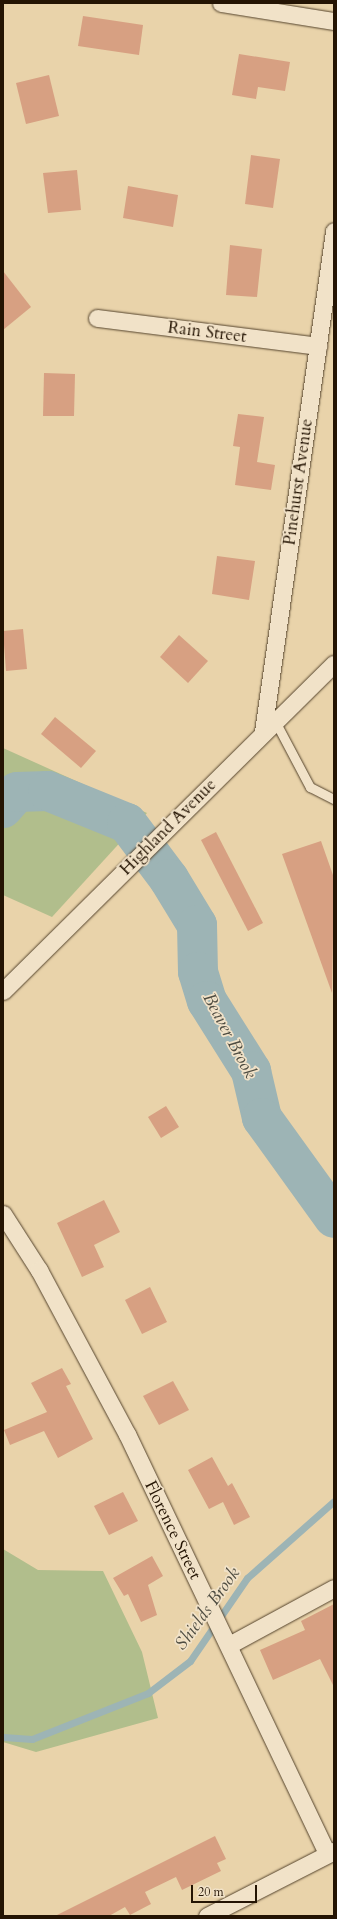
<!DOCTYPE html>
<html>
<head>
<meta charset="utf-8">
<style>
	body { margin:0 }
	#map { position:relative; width:337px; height:1919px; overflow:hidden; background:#e9d3aa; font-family:Cardo,serif }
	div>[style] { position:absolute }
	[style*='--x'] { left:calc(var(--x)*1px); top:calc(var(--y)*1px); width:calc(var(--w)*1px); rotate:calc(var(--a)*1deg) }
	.green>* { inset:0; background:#b1be8c }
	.stream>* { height:7px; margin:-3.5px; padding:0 3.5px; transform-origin:3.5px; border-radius:3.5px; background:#9db4b5 }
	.river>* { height:40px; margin:-20px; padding:0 20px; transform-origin:20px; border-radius:20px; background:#9db4b5 }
	.building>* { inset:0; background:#d7a082 }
	.roads { filter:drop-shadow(0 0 1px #55442d) drop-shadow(0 0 1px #55442d) }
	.lane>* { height:9px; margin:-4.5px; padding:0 4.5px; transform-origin:4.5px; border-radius:4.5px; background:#f1e2c8 }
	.street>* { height:17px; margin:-8.5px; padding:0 8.5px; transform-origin:8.5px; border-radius:8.5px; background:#f1e2c8 }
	span { translate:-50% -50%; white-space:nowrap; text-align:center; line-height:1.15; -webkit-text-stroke:3.5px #f1e2c8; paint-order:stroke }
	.street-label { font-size:17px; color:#241403 }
	.water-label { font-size:18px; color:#4e4c41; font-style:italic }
	.frame { position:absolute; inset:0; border:4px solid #241403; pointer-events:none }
	.scale { position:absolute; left:191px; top:1885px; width:66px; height:18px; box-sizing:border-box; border:2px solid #241403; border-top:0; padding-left:5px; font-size:12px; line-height:14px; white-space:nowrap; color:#241403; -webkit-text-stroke:3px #f1e2c8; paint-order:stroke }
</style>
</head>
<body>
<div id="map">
	<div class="green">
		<div style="clip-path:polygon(3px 748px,147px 813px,52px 917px,3px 895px)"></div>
		<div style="clip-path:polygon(3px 1549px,38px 1570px,103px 1571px,142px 1652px,158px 1718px,36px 1752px,3px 1742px)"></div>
	</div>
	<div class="stream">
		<div style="--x:3;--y:1737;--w:29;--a:4"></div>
		<div style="--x:32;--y:1739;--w:125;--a:-21.6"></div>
		<div style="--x:148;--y:1693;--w:53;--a:-37.3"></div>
		<div style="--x:190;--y:1661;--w:101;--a:-55.5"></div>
		<div style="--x:247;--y:1578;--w:116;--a:-41.5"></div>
	</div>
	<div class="river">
		<div style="--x:3;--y:808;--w:21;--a:-49"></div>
		<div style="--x:17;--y:792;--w:31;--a:-2"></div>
		<div style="--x:48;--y:791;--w:85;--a:22.1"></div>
		<div style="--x:127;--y:823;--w:70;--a:53.1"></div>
		<div style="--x:169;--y:879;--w:54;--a:58.7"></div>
		<div style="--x:197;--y:925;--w:47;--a:88.8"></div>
		<div style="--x:198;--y:972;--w:30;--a:73"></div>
		<div style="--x:207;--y:1001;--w:83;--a:57.8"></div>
		<div style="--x:251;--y:1071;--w:48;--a:76.8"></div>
		<div style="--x:262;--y:1118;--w:123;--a:54.2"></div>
	</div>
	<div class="building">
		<div style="clip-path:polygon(83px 16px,143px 25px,139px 55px,78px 46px)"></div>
		<div style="clip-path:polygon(239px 54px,290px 62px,285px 91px,258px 87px,256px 99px,232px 95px)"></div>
		<div style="clip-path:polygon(49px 75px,59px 116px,26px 124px,16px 83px)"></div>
		<div style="clip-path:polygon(251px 155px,280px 159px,273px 208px,245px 204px)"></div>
		<div style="clip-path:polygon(77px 170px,81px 210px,48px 213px,43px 173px)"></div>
		<div style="clip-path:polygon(128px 186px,178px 195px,173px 227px,123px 218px)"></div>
		<div style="clip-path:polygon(230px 245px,262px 249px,257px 297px,226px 295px)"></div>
		<div style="clip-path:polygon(3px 271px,31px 307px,3px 330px)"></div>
		<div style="clip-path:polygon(44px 373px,75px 374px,74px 416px,43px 416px)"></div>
		<div style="clip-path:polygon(238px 414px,264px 417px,257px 462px,275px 465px,271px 490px,235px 485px,240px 447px,233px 446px)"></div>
		<div style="clip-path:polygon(217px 556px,255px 561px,249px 600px,212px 594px)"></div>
		<div style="clip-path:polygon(23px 629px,27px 669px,6px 671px,3px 631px)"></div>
		<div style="clip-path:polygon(179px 635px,208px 661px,188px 683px,160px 657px)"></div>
		<div style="clip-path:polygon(55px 717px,96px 751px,81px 768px,41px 734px)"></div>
		<div style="clip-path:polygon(216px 832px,263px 923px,248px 931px,201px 840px)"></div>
		<div style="clip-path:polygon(321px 841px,334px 878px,332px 993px,282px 854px)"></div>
		<div style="clip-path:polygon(166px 1106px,179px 1127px,161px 1138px,148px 1117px)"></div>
		<div style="clip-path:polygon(104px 1200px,120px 1232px,94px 1245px,104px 1267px,82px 1277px,57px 1223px)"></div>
		<div style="clip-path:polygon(150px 1287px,167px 1322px,142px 1334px,125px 1300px)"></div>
		<div style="clip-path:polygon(62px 1368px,71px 1384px,66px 1386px,93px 1439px,58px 1458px,44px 1431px,10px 1445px,4px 1430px,47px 1412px,31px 1383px)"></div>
		<div style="clip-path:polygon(173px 1381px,189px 1410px,159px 1425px,143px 1396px)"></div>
		<div style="clip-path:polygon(212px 1457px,228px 1486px,232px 1483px,250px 1517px,234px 1525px,223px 1502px,209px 1509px,188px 1470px)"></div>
		<div style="clip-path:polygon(123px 1492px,138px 1521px,109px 1535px,94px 1506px)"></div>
		<div style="clip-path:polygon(152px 1556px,163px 1576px,148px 1585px,157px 1615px,141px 1622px,128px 1594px,124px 1596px,113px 1578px)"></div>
		<div style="clip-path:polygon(334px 1604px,334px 1687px,320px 1659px,273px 1680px,260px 1650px,305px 1630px,301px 1621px)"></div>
		<div style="clip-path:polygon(215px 1836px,226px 1859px,217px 1863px,221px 1871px,182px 1890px,176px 1877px,145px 1892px,151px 1904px,130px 1915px,125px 1907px,109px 1916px,55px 1916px)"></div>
	</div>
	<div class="roads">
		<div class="lane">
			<div style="--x:275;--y:721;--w:75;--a:62.1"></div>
			<div style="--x:310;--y:787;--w:27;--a:27"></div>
		</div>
		<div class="street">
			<div style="--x:221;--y:3;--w:114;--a:9.1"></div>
			<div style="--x:97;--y:318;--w:223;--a:7.2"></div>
			<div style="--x:263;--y:732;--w:506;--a:-81.93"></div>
			<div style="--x:3;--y:991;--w:465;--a:-44.7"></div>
			<div style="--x:3;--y:1214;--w:67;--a:57.3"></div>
			<div style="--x:39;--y:1270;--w:186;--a:61.8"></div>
			<div style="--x:127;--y:1434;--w:465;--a:64.5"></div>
			<div style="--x:229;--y:1645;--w:119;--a:-28.5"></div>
			<div style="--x:207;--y:1916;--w:143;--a:-27.1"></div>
		</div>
	</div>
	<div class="street-label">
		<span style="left:207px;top:332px;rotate:7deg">Rain Street</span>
		<span style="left:298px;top:482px;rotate:-82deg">Pinehurst Avenue</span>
		<span style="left:168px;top:827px;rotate:-45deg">Highland Avenue</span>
		<span style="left:173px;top:1530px;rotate:64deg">Florence Street</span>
	</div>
	<div class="water-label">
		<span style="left:229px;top:1036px;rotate:62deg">Beaver Brook</span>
		<span style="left:208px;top:1609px;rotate:-54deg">Shields Brook</span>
	</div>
	<div class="frame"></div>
	<div class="scale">20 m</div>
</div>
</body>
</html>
